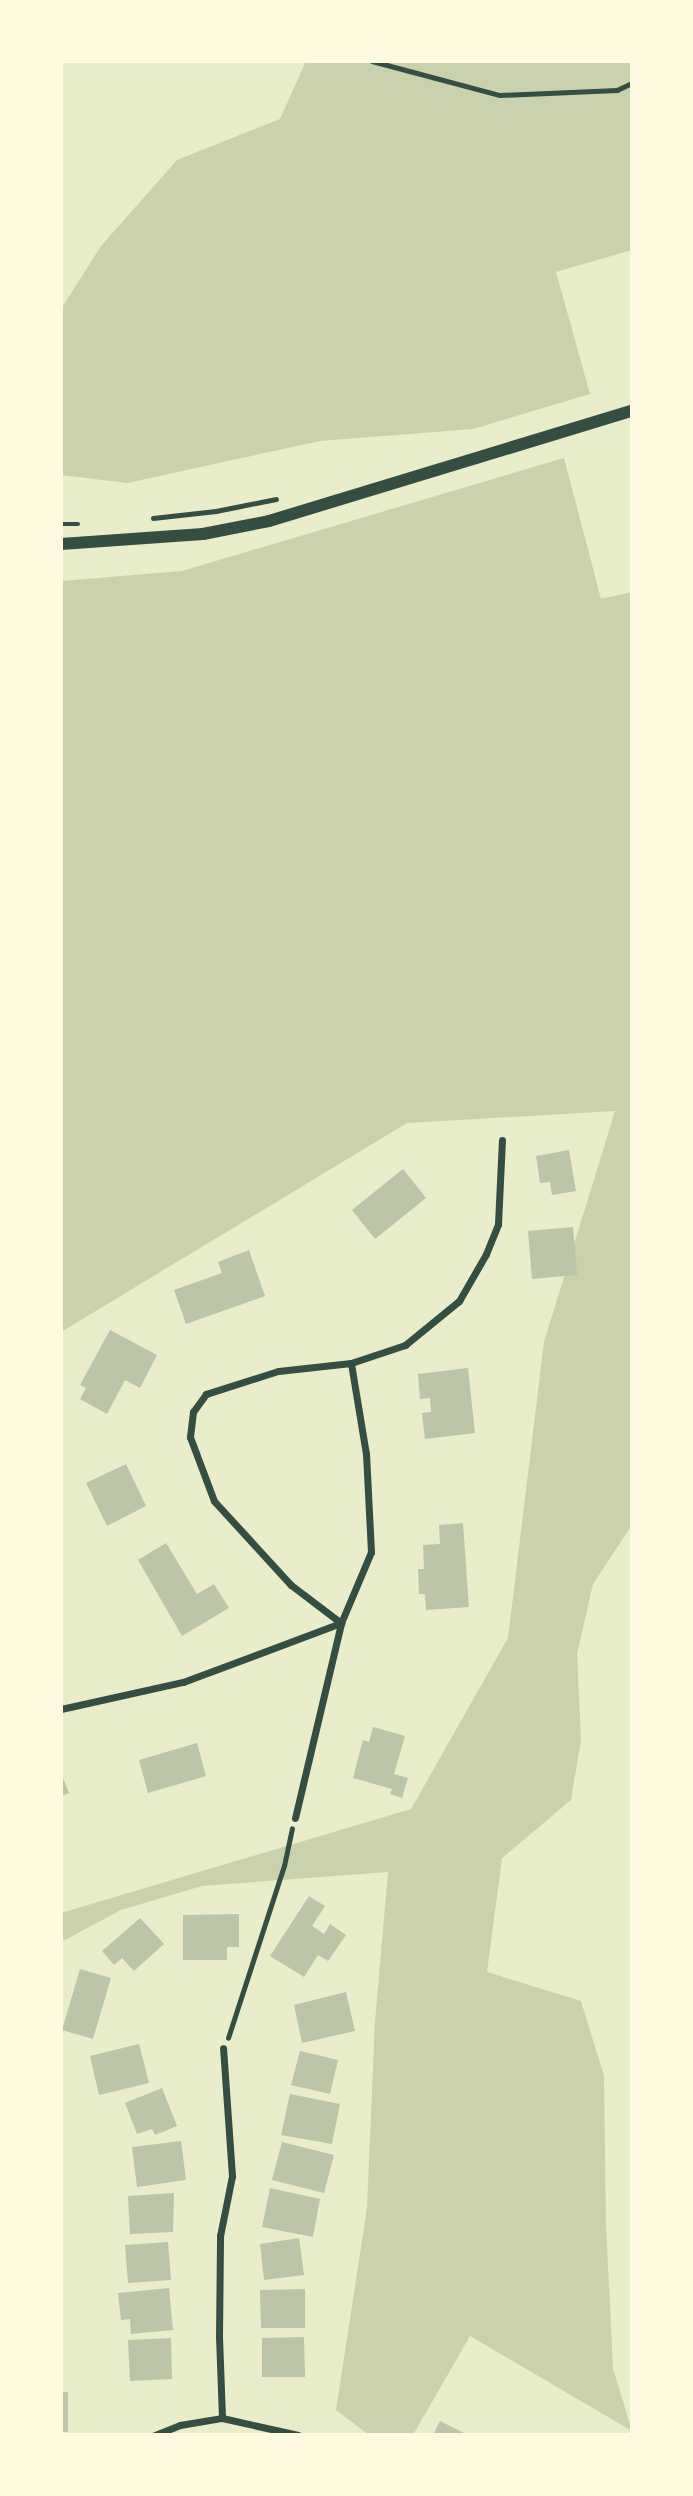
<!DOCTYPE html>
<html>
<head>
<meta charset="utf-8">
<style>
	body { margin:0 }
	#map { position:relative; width:693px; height:2496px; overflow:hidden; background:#e9edc9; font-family:Karla,sans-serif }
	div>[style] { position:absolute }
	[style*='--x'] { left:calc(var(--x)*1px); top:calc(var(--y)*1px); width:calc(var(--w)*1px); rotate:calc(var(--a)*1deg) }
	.green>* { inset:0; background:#cad2ad }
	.building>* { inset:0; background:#bcc5a7 }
	.path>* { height:4.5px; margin:-2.25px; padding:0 2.25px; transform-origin:2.25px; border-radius:2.25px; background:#344e41 }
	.minor>* { height:7px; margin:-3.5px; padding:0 3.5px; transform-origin:3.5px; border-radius:3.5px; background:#344e41 }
	.tertiary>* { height:12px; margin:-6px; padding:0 6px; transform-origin:6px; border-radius:6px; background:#344e41 }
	span { translate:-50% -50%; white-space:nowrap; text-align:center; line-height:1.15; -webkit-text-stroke:5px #fefae0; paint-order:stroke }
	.frame { position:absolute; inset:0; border:63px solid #fefae0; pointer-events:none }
</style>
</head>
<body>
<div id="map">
	<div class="green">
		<div style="clip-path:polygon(306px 61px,632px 61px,632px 250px,556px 272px,590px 394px,473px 429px,320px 441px,127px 483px,61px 475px,61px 309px,101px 246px,177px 160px,280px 119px)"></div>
		<div style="clip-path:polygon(564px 458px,601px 599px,632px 592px,632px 1525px,593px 1584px,577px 1654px,581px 1740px,571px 1800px,502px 1858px,487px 1972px,581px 2001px,604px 2076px,606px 2225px,613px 2368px,632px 2431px,470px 2336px,413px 2435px,369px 2435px,336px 2410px,367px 2208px,375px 2021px,388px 1872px,202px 1886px,121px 1910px,61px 1942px,61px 1913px,411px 1809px,508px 1638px,544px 1342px,615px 1111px,407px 1123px,61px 1332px,61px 581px,182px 571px)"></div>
	</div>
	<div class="building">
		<div style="clip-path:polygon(569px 1150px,576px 1191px,552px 1195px,550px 1182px,540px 1183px,536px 1156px)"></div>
		<div style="clip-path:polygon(403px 1169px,426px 1198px,375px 1239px,352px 1210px)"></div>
		<div style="clip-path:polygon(573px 1227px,577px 1275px,532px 1279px,528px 1231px)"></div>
		<div style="clip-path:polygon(249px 1250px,265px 1296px,186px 1324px,174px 1290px,222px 1273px,218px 1262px)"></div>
		<div style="clip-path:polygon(110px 1330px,157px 1355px,140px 1388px,125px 1380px,107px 1414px,80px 1399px,86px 1388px,80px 1385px)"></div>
		<div style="clip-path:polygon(468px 1368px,475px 1433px,425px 1439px,422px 1413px,431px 1412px,430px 1398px,420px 1399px,418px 1374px)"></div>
		<div style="clip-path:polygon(126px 1464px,146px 1506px,107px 1526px,86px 1483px)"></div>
		<div style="clip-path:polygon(463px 1523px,469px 1607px,426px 1610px,425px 1594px,419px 1594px,418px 1569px,424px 1569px,423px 1545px,440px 1544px,439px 1525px)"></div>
		<div style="clip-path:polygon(166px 1543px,197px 1594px,214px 1584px,229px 1608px,182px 1636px,138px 1560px)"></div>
		<div style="clip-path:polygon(373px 1727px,405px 1736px,394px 1774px,408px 1778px,402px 1798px,390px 1794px,392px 1789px,353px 1778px,363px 1740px,369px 1742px)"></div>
		<div style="clip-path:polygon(197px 1743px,206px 1776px,148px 1793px,139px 1760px)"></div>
		<div style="clip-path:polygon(61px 1773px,69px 1793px,61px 1796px)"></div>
		<div style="clip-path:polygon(309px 1896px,325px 1906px,312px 1926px,324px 1934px,330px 1924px,346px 1935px,328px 1961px,318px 1955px,304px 1977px,270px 1956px)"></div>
		<div style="clip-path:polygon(239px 1914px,239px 1947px,227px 1947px,227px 1960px,183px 1960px,183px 1915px)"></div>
		<div style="clip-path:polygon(140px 1918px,164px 1944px,134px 1971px,122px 1958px,114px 1965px,102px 1951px)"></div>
		<div style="clip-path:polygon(80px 1969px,111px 1978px,93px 2039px,62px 2030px)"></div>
		<div style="clip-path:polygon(346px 1992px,355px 2031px,302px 2043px,294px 2005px)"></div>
		<div style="clip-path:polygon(139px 2044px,149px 2083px,99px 2095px,90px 2056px)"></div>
		<div style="clip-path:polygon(300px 2051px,338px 2060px,330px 2094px,291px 2085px)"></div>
		<div style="clip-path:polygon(162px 2088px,177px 2126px,155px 2135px,152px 2129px,137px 2134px,125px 2103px)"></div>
		<div style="clip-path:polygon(290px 2094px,340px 2104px,332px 2144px,281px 2135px)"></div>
		<div style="clip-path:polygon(181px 2141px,186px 2180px,137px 2187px,132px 2147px)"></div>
		<div style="clip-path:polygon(282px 2142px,334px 2155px,324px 2193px,272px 2180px)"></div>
		<div style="clip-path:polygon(270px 2188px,320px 2199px,313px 2237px,262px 2227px)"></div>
		<div style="clip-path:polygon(174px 2193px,173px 2232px,130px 2234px,128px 2196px)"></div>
		<div style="clip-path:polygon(299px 2238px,304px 2275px,264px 2280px,260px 2244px)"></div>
		<div style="clip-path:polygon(168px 2242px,171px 2280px,128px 2283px,125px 2245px)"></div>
		<div style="clip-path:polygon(169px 2288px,173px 2330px,131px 2334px,130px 2319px,121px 2320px,118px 2293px)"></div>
		<div style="clip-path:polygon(305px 2289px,305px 2328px,261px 2328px,260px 2290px)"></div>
		<div style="clip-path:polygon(304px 2337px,305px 2377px,262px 2377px,262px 2338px)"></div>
		<div style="clip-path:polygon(171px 2338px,172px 2379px,130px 2381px,128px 2340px)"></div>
		<div style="clip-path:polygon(61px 2392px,68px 2392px,68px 2432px,61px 2432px)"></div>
		<div style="clip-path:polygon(440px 2421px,468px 2435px,433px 2435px)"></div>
	</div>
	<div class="path">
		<div style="--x:372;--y:61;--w:132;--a:14.9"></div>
		<div style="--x:500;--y:95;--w:117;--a:-2.4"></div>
		<div style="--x:617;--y:90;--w:17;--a:-25"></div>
		<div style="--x:153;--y:518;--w:63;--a:-6.3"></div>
		<div style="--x:216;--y:511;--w:61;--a:-11.3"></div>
		<div style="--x:61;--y:524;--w:17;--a:0"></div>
		<div style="--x:228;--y:2038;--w:181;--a:-72"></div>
		<div style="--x:284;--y:1866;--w:38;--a:-78"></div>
	</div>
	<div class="minor">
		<div style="--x:351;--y:1363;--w:57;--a:-18.4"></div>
		<div style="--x:405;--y:1345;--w:70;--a:-39.2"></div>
		<div style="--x:459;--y:1301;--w:54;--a:-60.1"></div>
		<div style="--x:486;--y:1254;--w:32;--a:-68"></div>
		<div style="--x:498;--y:1224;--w:84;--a:-87.3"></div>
		<div style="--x:61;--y:1709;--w:125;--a:-12.5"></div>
		<div style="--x:183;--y:1682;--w:169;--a:-20.5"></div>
		<div style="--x:295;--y:1818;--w:200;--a:-76.7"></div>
		<div style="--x:341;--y:1623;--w:77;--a:-67.1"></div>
		<div style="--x:371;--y:1552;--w:98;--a:-92.9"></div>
		<div style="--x:366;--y:1454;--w:92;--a:-99.4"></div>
		<div style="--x:351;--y:1363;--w:73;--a:173.7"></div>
		<div style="--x:278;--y:1371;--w:76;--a:162.3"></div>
		<div style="--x:206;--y:1394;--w:22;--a:126"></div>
		<div style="--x:193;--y:1412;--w:25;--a:97"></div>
		<div style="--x:190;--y:1437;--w:68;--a:69.4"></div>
		<div style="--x:214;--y:1501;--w:114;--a:47.5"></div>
		<div style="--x:291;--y:1585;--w:63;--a:37.2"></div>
		<div style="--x:222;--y:2418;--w:81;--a:-92.1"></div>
		<div style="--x:219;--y:2337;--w:101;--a:-89.4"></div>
		<div style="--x:220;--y:2236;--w:61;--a:-78.7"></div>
		<div style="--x:232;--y:2176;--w:128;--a:-94"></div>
		<div style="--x:155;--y:2435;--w:27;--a:-22"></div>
		<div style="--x:180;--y:2425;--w:43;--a:-9.5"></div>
		<div style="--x:222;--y:2418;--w:78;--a:12.6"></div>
	</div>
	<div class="tertiary">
		<div style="--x:61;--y:544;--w:142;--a:-4"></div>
		<div style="--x:203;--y:534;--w:67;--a:-11.1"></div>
		<div style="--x:269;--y:521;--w:379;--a:-16.9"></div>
	</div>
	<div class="frame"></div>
</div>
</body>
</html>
